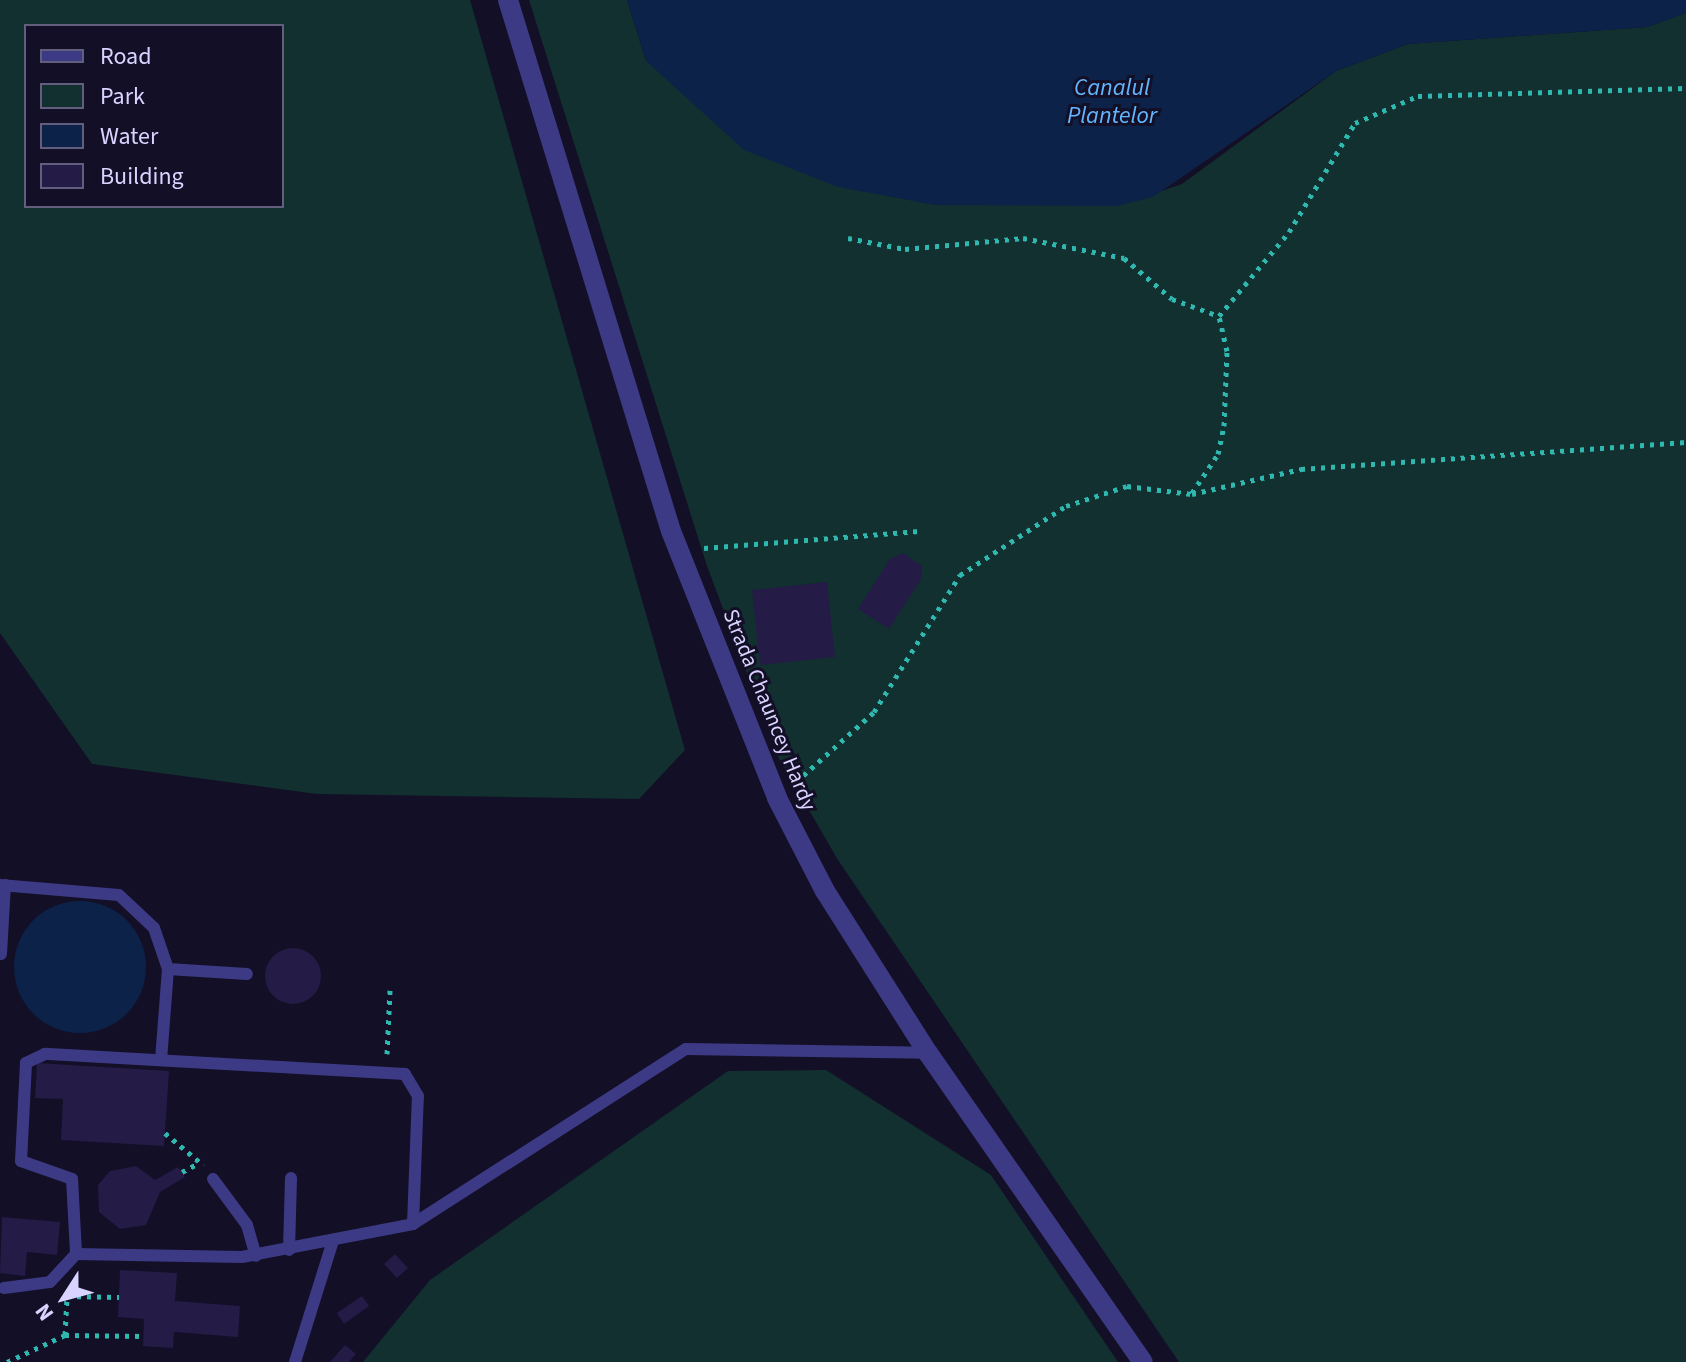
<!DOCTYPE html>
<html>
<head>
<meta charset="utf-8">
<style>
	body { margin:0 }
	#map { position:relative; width:1686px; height:1362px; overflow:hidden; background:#130f26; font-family:"Source Sans 3",sans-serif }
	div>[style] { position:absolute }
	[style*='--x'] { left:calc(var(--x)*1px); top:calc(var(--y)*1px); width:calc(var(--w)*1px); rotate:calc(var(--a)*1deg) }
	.green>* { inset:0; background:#12302f }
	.water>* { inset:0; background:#0c2248 }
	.round { border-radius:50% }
	.building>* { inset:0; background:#241b47 }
	.path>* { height:5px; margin-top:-2.5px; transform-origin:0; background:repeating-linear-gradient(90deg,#2fb8b0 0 4px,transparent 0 10px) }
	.service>* { height:12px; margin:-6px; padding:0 6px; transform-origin:6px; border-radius:6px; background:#3d3a85 }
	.minor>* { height:20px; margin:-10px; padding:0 10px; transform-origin:10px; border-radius:10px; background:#3d3a85 }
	span { translate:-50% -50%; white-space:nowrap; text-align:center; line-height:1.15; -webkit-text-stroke:6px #130f26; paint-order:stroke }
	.street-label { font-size:22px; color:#d9d4ff }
	.water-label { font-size:24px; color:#62b6ff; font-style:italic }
	.legend { position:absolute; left:24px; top:24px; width:260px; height:184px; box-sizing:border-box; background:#130f26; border:2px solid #625e7d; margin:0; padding:10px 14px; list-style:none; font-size:24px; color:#d9d4ff }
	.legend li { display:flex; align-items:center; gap:16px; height:40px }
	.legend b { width:40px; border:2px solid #625e7d }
	.north { position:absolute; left:24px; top:1258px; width:80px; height:80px; -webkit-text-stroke:6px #130f26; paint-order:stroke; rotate:234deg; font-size:22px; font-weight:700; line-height:32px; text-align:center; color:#d9d4ff }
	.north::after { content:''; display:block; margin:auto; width:28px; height:36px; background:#d9d4ff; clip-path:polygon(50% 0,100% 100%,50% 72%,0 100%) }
</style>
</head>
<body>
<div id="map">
	<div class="green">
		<div style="clip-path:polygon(evenodd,0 0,470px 0,685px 750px,639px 799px,317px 794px,92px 764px,0 633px,0 0,26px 26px,282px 26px,282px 206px,26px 206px,26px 26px)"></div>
		<div style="clip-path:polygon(529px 0,627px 0,646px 61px,1064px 201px,1117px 206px,1182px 184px,1336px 71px,1408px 44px,1647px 27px,1686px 13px,1686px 1362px,1179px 1362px,838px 860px,777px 755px,706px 563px)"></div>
		<div style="clip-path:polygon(826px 1070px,991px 1175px,1118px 1362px,363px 1362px,430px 1280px,728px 1071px)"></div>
	</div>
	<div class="water">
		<div style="clip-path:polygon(627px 0,1686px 0,1686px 13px,1647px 27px,1408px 44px,1336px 71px,1153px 197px,1117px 206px,935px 205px,838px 187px,744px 150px,646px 61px)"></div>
		<div class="round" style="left:14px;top:901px;width:132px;height:132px"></div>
	</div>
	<div class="building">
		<div style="clip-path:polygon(903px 553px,922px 566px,921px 579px,889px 629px,858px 609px,890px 559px)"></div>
		<div style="clip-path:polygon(827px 582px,835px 657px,760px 665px,752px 590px)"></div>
		<div class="round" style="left:265px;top:948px;width:56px;height:56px"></div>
		<div style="clip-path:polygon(37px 1063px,169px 1071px,164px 1146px,61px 1140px,63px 1099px,35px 1098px)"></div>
		<div style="clip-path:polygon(136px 1166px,155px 1180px,178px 1167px,185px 1177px,160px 1192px,146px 1225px,120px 1229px,99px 1212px,98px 1185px,110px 1171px)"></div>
		<div style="clip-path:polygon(2px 1217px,60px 1222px,57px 1255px,27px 1252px,25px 1276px,0 1273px)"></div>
		<div style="clip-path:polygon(395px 1254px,408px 1268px,397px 1278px,384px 1264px)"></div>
		<div style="clip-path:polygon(120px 1270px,177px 1273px,175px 1301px,240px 1306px,238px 1337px,174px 1332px,173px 1348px,143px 1346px,144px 1319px,118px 1317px)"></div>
		<div style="clip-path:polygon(362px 1296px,369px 1306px,344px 1324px,337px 1313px)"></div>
		<div style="clip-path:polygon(345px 1345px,356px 1354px,349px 1362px,330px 1362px)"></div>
	</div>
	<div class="path">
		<div style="--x:848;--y:238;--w:58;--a:10.9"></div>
		<div style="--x:905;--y:249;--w:119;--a:-5.3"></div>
		<div style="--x:1023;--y:238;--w:103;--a:11.2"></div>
		<div style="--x:1124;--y:258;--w:63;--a:40.5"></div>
		<div style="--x:1172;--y:299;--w:50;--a:19.9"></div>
		<div style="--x:1192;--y:493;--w:47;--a:-56.3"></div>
		<div style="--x:1218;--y:454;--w:29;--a:-78"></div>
		<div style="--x:1224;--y:426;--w:75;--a:-87.7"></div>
		<div style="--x:1227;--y:351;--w:36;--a:-103"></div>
		<div style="--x:1219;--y:316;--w:109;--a:-50.2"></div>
		<div style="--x:1289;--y:232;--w:127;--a:-58.8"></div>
		<div style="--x:1355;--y:123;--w:69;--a:-23.2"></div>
		<div style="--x:1418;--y:96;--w:268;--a:-1.7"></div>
		<div style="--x:704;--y:548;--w:219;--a:-4.5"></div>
		<div style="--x:796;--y:782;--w:105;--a:-41.9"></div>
		<div style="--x:874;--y:712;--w:162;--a:-57.9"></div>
		<div style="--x:960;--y:575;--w:126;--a:-33.1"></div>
		<div style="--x:1066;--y:506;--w:64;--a:-18.2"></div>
		<div style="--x:1127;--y:486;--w:65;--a:7"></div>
		<div style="--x:1192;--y:494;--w:112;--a:-12.9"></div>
		<div style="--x:1301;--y:469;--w:386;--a:-4"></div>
		<div style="--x:387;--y:1054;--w:64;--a:-87.3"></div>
		<div style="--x:165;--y:1133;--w:50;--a:40.1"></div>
		<div style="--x:182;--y:1172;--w:19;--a:-28"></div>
		<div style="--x:65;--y:1335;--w:39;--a:-87"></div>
		<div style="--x:67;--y:1296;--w:52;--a:1.1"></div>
		<div style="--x:7;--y:1362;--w:64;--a:-25"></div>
		<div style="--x:65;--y:1335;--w:79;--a:0.7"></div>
	</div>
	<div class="service">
		<div style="--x:0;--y:885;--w:119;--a:4.8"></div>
		<div style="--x:119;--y:895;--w:48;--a:43.3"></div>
		<div style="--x:154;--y:928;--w:43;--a:71.1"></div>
		<div style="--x:1;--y:954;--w:69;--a:-86.7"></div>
		<div style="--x:161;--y:1060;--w:91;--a:-85.6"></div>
		<div style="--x:168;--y:969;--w:79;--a:3.6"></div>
		<div style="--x:213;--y:1179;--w:57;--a:53.5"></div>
		<div style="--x:247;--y:1225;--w:32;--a:74"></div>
		<div style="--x:413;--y:1224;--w:128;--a:-87.8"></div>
		<div style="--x:418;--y:1096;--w:26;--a:-121"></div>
		<div style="--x:405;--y:1074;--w:361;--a:-176.8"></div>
		<div style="--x:45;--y:1054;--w:21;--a:155"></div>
		<div style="--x:26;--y:1063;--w:98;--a:92.9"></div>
		<div style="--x:21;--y:1161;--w:54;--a:19.4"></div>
		<div style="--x:72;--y:1179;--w:75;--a:86.9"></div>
		<div style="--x:76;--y:1254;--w:166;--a:1"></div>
		<div style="--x:242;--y:1257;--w:174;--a:-10.9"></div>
		<div style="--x:413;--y:1224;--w:324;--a:-32.7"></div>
		<div style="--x:686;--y:1049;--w:242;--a:0.9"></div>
		<div style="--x:289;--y:1250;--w:72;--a:-88.4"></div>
		<div style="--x:4;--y:1288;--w:46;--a:-7.4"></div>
		<div style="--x:50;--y:1282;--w:38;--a:-47"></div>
		<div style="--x:295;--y:1362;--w:127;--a:-72.6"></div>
	</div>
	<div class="minor">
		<div style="--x:508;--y:0;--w:555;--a:72.94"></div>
		<div style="--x:671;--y:531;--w:287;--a:68.3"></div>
		<div style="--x:777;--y:798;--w:105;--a:62.7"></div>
		<div style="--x:825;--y:891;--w:192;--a:57.6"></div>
		<div style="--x:928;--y:1053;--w:376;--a:55.2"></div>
	</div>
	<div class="street-label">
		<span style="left:769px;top:710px;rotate:68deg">Strada Chauncey Hardy</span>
	</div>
	<div class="water-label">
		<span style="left:1112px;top:102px">Canalul<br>Plantelor</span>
	</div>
	<ul class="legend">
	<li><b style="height:10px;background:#3d3a85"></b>Road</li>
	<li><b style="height:22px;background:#12302f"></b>Park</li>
	<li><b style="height:22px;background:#0c2248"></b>Water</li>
	<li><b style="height:22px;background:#241b47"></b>Building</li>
	</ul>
	<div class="north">N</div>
</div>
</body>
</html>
